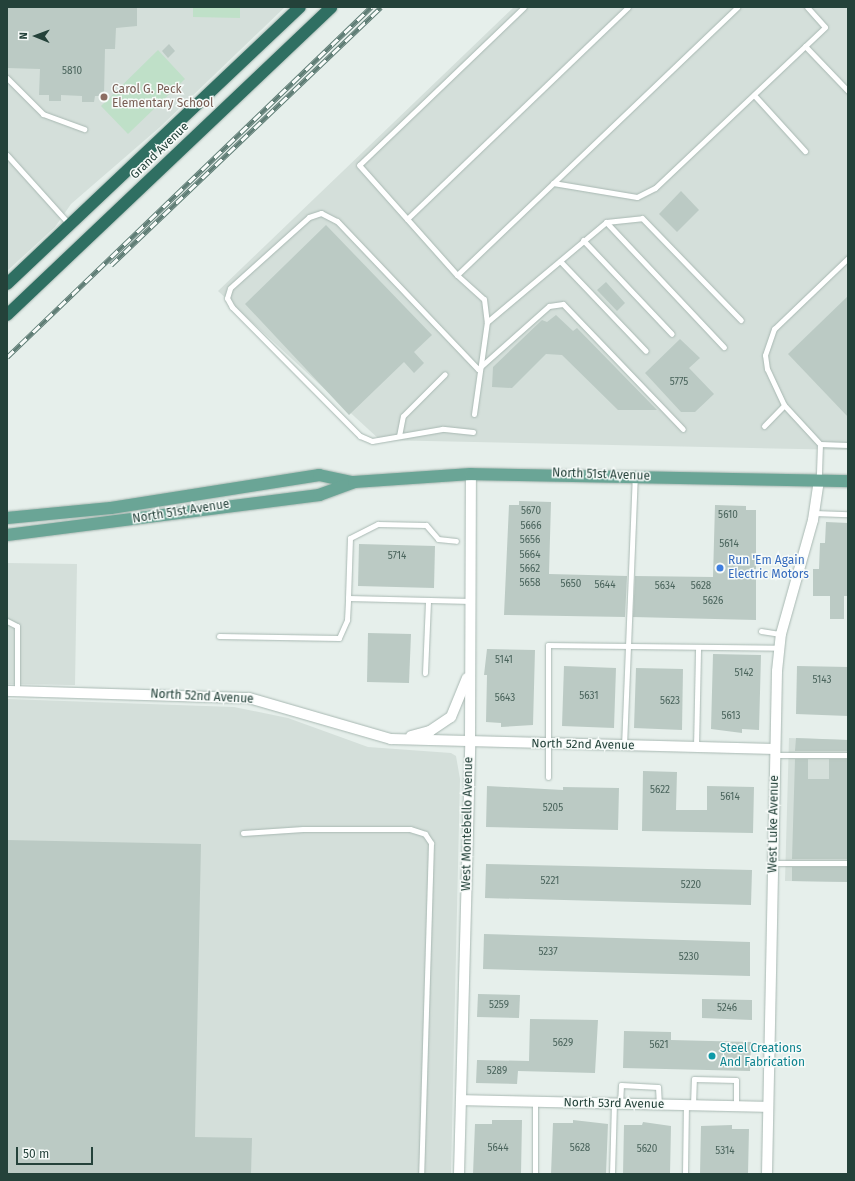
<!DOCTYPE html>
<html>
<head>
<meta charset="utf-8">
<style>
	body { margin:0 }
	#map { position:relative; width:855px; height:1181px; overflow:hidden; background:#e6efeb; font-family:"Fira Sans",sans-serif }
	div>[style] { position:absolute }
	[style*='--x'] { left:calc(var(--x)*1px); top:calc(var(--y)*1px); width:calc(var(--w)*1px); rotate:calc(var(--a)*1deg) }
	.built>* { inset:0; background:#d4dfda }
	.green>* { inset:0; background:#bfe0c8 }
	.building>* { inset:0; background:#bbcac4 }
	.roads { filter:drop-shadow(0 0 1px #a8b8b2) drop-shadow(0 0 1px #a8b8b2) }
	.lane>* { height:5px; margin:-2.5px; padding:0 2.5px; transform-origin:2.5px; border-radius:2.5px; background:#fff }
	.street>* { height:10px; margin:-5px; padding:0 5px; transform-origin:5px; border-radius:5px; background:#fff }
	.primary>* { height:12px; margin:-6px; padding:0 6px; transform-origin:6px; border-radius:6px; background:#6aa596 }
	.highway>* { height:12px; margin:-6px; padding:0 6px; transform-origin:6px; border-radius:6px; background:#2f6f62 }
	.rail>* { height:4.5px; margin-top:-2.25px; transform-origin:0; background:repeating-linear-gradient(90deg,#f7fbf9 0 9px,#5f7d75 0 18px); box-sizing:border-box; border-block:1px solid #5f7d75 }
	.dots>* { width:11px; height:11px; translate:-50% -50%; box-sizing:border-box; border:2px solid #f7fbf9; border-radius:50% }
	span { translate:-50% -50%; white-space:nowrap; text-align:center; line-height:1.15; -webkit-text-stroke:3px #f7fbf9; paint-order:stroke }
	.number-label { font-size:10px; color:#4a645c }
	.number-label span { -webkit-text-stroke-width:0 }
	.education-label { font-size:12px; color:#785e54 }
	.left { translate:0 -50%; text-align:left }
	.street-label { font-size:12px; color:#24423a }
	.shop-label { font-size:12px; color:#366cbe }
	.culture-label { font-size:12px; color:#0d838f }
	.frame { position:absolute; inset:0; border:8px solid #24423a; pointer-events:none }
	.north { position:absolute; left:16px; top:16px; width:40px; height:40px; -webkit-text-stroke:3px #f7fbf9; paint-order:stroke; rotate:271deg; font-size:11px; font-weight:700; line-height:16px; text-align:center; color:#24423a }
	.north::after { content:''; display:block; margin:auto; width:14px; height:18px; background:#24423a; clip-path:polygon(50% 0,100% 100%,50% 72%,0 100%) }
	.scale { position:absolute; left:16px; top:1147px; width:77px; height:18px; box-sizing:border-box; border:2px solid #24423a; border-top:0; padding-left:5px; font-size:12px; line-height:14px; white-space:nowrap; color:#24423a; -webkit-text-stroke:3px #f7fbf9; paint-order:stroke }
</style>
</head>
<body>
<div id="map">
	<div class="built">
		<div style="clip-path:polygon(7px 7px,285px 7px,160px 127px,71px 204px,55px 227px,7px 271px)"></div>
		<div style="clip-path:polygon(514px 7px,848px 7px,848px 450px,380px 440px,218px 291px)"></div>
		<div style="clip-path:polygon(7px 563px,77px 564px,75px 685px,7px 684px)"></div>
		<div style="clip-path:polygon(7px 699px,234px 707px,288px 718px,368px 747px,451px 753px,456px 756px,460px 779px,451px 1174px,7px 1174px)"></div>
		<div style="clip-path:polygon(789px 738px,848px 740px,848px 882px,785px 881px)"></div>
	</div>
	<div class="green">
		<div style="clip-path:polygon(193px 7px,240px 7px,240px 18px,193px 17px)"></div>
		<div style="clip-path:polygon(158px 50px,185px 79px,128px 134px,101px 106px)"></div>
	</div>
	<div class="building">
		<div style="clip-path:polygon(7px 7px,137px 7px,137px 26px,116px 28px,115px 49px,105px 49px,104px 96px,95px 96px,94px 102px,82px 102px,82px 96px,61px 95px,61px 101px,49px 101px,49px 95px,39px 95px,40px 69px,7px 68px)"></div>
		<div style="clip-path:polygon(169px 44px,175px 51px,168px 58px,162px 51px)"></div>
		<div style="clip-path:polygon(681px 191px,699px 210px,677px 232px,659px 214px)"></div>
		<div style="clip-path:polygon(326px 225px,432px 335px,414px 352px,424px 363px,414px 373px,404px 362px,349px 415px,245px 304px)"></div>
		<div style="clip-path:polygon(606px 282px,625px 303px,617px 311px,597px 290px)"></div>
		<div style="clip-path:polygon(848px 296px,848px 417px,788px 354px)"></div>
		<div style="clip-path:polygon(556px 315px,573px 331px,577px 328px,657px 410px,618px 410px,562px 355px,546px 354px,512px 388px,492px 387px,493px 367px,542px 320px,547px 322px)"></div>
		<div style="clip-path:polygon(680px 339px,700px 358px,689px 368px,714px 394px,695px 412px,681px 412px,645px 373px)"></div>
		<div style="clip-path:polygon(519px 501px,551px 502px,549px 574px,627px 576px,625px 617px,504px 615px,509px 505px,519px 505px)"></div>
		<div style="clip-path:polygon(715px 505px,746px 506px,746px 510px,756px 510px,756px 620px,633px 617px,635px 576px,713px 577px)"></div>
		<div style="clip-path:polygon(826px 522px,848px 523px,848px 596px,844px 596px,844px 619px,830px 619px,830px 596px,813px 596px,813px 569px,819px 569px,820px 543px,825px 543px)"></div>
		<div style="clip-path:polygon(359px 544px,435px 546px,434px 588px,358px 586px)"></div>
		<div style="clip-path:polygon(368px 633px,411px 634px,409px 683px,367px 682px)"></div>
		<div style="clip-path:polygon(487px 649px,535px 650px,533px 725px,501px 727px,501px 723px,486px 722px,487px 675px,484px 675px)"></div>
		<div style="clip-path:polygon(713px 654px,761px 655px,759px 730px,742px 729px,742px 733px,711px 729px)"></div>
		<div style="clip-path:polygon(564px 666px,616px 668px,614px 728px,562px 726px)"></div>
		<div style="clip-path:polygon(797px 666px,848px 667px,848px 716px,796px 714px)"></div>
		<div style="clip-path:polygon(636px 668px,683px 669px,682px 730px,634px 728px)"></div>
		<div style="clip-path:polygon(796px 738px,848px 740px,848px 751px,795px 751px)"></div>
		<div style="clip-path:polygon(795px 759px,808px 759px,808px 779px,829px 779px,829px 759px,848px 759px,848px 859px,792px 859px)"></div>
		<div style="clip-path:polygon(643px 771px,677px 772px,676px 810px,707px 810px,707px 786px,754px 787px,753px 833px,642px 831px)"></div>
		<div style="clip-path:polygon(487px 786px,563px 790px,563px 787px,619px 788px,618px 830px,486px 827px)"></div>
		<div style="clip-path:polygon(7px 840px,201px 844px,195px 1137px,252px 1138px,251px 1174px,7px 1174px)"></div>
		<div style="clip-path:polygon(486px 864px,752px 870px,751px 905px,485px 898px)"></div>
		<div style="clip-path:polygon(848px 867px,848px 882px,792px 881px,792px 867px)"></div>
		<div style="clip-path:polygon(484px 934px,750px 942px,750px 976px,483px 969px)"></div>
		<div style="clip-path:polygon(478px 994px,520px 995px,519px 1018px,477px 1017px)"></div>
		<div style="clip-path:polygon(702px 999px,752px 1000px,752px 1020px,702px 1018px)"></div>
		<div style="clip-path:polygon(530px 1019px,598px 1020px,595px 1073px,518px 1071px,517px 1084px,476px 1083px,477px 1060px,529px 1061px)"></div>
		<div style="clip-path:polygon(624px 1031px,671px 1032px,671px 1040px,751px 1042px,750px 1071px,623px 1068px)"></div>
		<div style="clip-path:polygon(492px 1120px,522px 1120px,521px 1174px,473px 1174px,475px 1124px,492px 1124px)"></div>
		<div style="clip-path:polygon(573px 1120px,608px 1124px,606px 1174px,551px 1174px,553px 1123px,573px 1123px)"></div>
		<div style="clip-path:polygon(643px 1122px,671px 1126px,670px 1174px,623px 1174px,624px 1125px,642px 1125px)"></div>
		<div style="clip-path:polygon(732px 1125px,732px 1129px,749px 1129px,748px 1174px,700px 1174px,701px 1126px)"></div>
	</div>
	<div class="roads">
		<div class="lane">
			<div style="--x:524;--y:7;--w:228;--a:136.2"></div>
			<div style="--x:359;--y:165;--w:147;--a:48.3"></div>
			<div style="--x:457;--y:275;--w:388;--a:-43.7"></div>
			<div style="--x:805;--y:46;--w:62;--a:46.3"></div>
			<div style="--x:7;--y:78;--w:51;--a:45"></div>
			<div style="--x:43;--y:114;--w:44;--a:20.1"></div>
			<div style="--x:754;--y:95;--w:76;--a:47.7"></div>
			<div style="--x:7;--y:155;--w:94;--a:48"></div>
			<div style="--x:553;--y:183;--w:85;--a:9.5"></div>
			<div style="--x:637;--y:197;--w:20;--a:-27"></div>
			<div style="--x:655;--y:188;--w:234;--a:-43.4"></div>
			<div style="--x:825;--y:27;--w:27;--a:-132"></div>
			<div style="--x:407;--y:219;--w:306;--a:-43.8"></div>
			<div style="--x:606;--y:222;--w:36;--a:-6"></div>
			<div style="--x:642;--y:218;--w:142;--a:45.9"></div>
			<div style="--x:583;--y:240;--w:129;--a:46.6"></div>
			<div style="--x:560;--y:261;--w:124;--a:46.3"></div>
			<div style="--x:457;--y:275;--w:36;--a:42"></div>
			<div style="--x:484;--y:299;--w:23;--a:83"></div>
			<div style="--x:478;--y:369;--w:95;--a:-41.6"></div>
			<div style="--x:549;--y:306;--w:14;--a:-8"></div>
			<div style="--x:563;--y:304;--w:173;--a:46.2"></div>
			<div style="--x:784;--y:405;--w:40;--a:-115"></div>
			<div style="--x:767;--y:369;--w:14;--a:-98"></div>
			<div style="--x:765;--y:355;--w:28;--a:-71"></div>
			<div style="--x:774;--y:329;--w:103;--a:-43.8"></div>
			<div style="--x:474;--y:414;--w:93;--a:-82"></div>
			<div style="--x:487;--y:322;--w:155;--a:-40"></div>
			<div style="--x:606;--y:222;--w:172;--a:46.7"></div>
			<div style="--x:764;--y:426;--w:29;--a:-46"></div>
			<div style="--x:784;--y:405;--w:53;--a:47.3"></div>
			<div style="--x:820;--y:444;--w:36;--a:92"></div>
			<div style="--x:473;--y:432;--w:31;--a:-174"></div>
			<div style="--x:442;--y:429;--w:71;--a:170.3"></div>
			<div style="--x:372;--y:441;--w:13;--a:-157"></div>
			<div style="--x:360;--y:436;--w:182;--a:-134.8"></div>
			<div style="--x:232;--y:307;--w:10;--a:-119"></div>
			<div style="--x:227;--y:298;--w:10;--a:-73"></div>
			<div style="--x:230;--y:288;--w:106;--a:-41.9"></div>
			<div style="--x:309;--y:217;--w:13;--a:-18"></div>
			<div style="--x:321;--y:213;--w:18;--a:27"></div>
			<div style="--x:337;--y:221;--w:204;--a:46.4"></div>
			<div style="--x:399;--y:436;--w:20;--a:-79"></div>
			<div style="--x:403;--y:416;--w:59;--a:-45"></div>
			<div style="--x:820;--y:444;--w:28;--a:2"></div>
			<div style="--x:814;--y:513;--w:34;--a:2"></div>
			<div style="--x:348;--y:598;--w:60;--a:-88.1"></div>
			<div style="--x:350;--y:538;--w:31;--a:-27"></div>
			<div style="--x:378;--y:524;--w:48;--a:1.2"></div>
			<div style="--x:426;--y:525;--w:18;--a:49"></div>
			<div style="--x:438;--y:539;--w:18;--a:6"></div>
			<div style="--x:7;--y:621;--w:11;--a:27"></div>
			<div style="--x:17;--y:626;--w:65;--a:90"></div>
			<div style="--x:761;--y:631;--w:20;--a:9"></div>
			<div style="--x:219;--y:636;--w:120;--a:1"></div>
			<div style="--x:339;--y:638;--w:20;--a:-66"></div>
			<div style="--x:347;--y:620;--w:22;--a:-87"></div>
			<div style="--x:348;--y:598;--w:123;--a:1.4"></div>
			<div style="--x:425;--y:673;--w:73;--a:-87.6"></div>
			<div style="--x:624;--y:746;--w:269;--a:-87.7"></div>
			<div style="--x:696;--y:747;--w:98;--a:-88.8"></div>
			<div style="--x:775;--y:755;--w:73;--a:0"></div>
			<div style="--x:548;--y:777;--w:132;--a:-90"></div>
			<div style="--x:548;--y:645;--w:231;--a:0.7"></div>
			<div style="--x:243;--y:833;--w:60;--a:-3.8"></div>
			<div style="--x:303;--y:829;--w:107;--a:0"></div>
			<div style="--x:410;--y:829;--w:16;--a:18"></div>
			<div style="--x:425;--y:834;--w:11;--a:56"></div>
			<div style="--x:431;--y:843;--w:331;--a:91.7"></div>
			<div style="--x:773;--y:863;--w:75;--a:0"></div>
			<div style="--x:620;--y:1104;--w:19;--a:-87"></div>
			<div style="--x:621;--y:1085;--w:37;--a:3"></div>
			<div style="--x:658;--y:1087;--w:18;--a:87"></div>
			<div style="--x:693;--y:1105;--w:26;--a:-88"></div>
			<div style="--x:694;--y:1079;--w:42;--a:1.4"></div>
			<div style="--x:736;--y:1080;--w:26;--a:90"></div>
			<div style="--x:535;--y:1174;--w:71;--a:-90"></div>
			<div style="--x:612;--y:1174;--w:70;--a:-88.4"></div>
			<div style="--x:685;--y:1174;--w:69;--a:-89.2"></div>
		</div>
		<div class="street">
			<div style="--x:7;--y:691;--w:242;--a:1.7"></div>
			<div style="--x:249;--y:698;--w:148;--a:16.1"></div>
			<div style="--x:391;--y:739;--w:384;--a:1.5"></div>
			<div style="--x:411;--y:736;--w:20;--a:-15"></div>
			<div style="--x:430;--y:731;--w:25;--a:-34"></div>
			<div style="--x:451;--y:717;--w:42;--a:-67.7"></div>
			<div style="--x:461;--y:1100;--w:307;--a:1.3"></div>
			<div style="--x:459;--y:1174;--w:433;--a:-88.5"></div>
			<div style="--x:470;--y:741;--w:267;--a:-89.8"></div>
			<div style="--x:767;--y:1174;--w:503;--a:-88.86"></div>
			<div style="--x:777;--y:671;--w:37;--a:-84"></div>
			<div style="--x:781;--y:634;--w:118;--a:-74.3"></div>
			<div style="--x:813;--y:520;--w:40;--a:-81.5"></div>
		</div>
		<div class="primary">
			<div style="--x:7;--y:518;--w:104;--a:-5.5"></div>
			<div style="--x:111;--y:508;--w:211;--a:-9"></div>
			<div style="--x:319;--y:475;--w:35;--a:12"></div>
			<div style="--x:7;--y:535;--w:315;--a:-7.3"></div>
			<div style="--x:319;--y:495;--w:37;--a:-20"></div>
			<div style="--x:354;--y:482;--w:117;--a:-3.9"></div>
			<div style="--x:471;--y:474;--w:377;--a:1.1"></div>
		</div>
		<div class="highway">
			<div style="--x:7;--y:284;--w:403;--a:-43.4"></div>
			<div style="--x:7;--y:315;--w:447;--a:-43.5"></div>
		</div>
	</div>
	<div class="rail">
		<div style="--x:111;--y:265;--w:373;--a:-43.7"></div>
		<div style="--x:7;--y:357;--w:505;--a:-43.88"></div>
	</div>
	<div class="dots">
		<div style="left:104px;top:97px;background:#8d6e63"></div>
		<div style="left:720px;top:568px;background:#3f7fe0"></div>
		<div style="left:712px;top:1056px;background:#0f9aa8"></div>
	</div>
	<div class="number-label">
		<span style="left:72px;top:72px">5810</span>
		<span style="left:679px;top:383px">5775</span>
		<span style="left:531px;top:512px">5670</span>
		<span style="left:728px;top:516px">5610</span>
		<span style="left:531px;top:527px">5666</span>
		<span style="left:530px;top:541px">5656</span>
		<span style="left:729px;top:545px">5614</span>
		<span style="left:530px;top:556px">5664</span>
		<span style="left:397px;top:557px">5714</span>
		<span style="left:530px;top:570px">5662</span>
		<span style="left:530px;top:584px">5658</span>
		<span style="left:571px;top:585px">5650</span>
		<span style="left:605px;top:586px">5644</span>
		<span style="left:665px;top:587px">5634</span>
		<span style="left:701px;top:587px">5628</span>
		<span style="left:713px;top:602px">5626</span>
		<span style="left:504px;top:661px">5141</span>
		<span style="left:744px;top:674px">5142</span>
		<span style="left:822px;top:681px">5143</span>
		<span style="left:589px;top:697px">5631</span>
		<span style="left:505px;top:699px">5643</span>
		<span style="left:670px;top:702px">5623</span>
		<span style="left:731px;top:717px">5613</span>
		<span style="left:660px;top:791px">5622</span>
		<span style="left:730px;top:798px">5614</span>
		<span style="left:553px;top:809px">5205</span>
		<span style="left:550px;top:882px">5221</span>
		<span style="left:691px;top:886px">5220</span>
		<span style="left:548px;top:953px">5237</span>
		<span style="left:689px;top:958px">5230</span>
		<span style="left:499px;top:1006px">5259</span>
		<span style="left:727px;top:1009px">5246</span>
		<span style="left:563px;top:1044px">5629</span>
		<span style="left:659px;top:1046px">5621</span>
		<span style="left:497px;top:1072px">5289</span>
		<span style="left:498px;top:1149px">5644</span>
		<span style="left:580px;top:1149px">5628</span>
		<span style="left:647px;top:1150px">5620</span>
		<span style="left:725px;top:1152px">5314</span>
	</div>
	<div class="education-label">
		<span class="left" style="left:112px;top:97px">Carol G. Peck<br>Elementary School</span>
	</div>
	<div class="street-label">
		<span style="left:160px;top:151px;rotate:-44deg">Grand Avenue</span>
		<span style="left:601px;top:475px;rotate:2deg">North 51st Avenue</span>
		<span style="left:181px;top:512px;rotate:-9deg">North 51st Avenue</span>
		<span style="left:202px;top:697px;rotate:3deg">North 52nd Avenue</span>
		<span style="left:583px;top:745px;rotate:1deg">North 52nd Avenue</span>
		<span style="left:468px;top:824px;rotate:-89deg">West Montebello Avenue</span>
		<span style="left:774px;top:824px;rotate:-89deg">West Luke Avenue</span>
		<span style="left:614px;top:1104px;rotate:1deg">North 53rd Avenue</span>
	</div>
	<div class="shop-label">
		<span class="left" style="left:728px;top:568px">Run 'Em Again<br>Electric Motors</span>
	</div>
	<div class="culture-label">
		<span class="left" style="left:720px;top:1056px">Steel Creations<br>And Fabrication</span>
	</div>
	<div class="frame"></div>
	<div class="north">N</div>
	<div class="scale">50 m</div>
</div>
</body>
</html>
